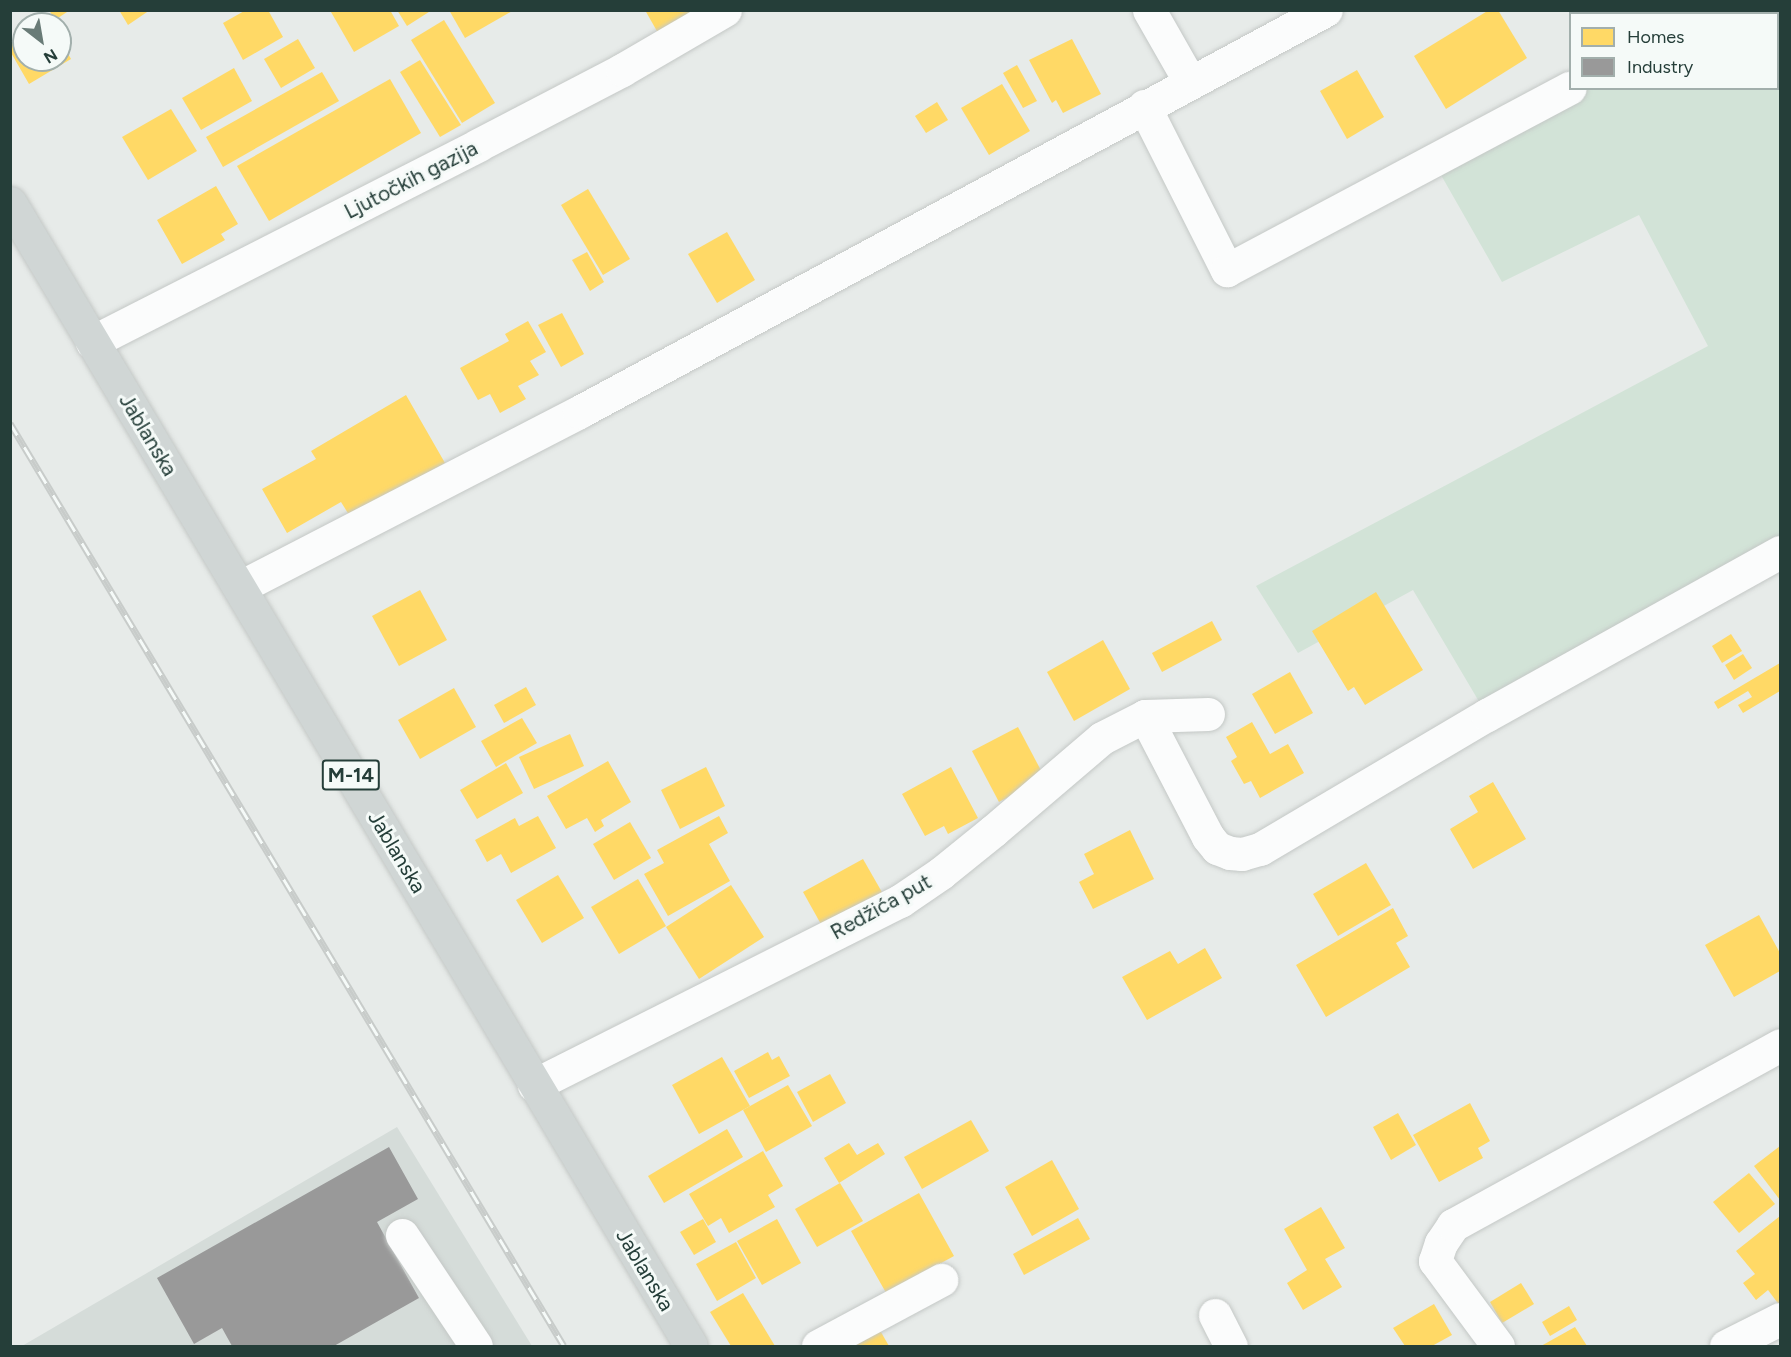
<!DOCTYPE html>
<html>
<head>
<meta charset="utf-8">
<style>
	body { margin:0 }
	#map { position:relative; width:1791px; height:1357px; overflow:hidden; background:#e7ebe9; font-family:Figtree,sans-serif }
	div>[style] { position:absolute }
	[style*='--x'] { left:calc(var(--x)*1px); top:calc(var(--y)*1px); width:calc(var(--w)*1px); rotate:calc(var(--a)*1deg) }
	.built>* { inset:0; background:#d5dcd9 }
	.green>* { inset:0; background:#d2e3d7 }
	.homes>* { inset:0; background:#ffd966 }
	.industry>* { inset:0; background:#999 }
	.roads { filter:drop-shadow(0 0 2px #c4c8c6) drop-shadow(0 0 2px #c4c8c6) }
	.minor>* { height:33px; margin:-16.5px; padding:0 16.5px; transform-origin:16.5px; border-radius:16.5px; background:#fbfcfc }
	.major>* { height:33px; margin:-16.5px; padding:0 16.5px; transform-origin:16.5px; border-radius:16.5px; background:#d0d6d5 }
	.rail>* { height:7px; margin-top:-3.5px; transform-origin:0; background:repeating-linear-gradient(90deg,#f5faf8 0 14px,#c8ccca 0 28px); box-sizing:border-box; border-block:2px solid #c8ccca }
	span { translate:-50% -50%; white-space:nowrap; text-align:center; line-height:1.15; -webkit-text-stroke:6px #f5faf8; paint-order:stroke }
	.shield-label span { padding:2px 4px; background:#f5faf8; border:2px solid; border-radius:4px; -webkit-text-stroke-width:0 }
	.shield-label { font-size:20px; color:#253e39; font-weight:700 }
	.street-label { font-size:21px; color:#253e39 }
	.frame { position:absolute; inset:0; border:12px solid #253e39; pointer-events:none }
	.legend { position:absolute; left:1569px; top:12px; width:210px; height:78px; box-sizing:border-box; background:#f5faf8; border:2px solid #a2afac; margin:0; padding:8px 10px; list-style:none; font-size:18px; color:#253e39 }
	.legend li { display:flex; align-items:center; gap:12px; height:30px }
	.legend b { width:30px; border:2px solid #a2afac }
	.north { position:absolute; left:12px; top:12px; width:60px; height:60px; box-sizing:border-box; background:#f5faf8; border:2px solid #a2afac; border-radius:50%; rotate:149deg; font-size:16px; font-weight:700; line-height:24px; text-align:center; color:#253e39 }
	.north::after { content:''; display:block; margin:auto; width:21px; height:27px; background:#697b77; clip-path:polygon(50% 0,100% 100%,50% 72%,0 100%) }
</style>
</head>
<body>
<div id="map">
	<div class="built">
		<div style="clip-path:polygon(397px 1127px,532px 1346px,22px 1346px)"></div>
	</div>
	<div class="green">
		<div style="clip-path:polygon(1715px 10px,1780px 11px,1780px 552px,1487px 715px,1413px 590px,1298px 653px,1256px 586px,1708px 346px,1639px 215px,1502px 282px,1433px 161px,1570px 88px,1778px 88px,1778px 14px,1710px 13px)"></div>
	</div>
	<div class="homes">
		<div style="clip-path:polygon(49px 10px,70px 10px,55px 20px)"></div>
		<div style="clip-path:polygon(119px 10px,150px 10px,128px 25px)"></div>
		<div style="clip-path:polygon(246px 10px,268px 10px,283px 37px,243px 60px,223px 23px)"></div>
		<div style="clip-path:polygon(333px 10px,390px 10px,399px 26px,354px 52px,331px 12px)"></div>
		<div style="clip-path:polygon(397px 10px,432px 10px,407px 26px)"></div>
		<div style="clip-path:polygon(449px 10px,514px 10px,465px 38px)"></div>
		<div style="clip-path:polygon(645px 10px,695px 10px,658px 33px)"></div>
		<div style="clip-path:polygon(1489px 10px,1498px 10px,1527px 58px,1446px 109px,1414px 56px)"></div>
		<div style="clip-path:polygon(444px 20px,495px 103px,462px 123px,411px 40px)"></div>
		<div style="clip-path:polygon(24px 35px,24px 60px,60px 60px,60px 39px,71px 59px,29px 84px,10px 51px,10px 43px)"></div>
		<div style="clip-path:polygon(298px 39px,315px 68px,281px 88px,264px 59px)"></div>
		<div style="clip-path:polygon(1072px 39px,1101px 94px,1063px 113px,1056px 100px,1052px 103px,1029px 60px)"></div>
		<div style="clip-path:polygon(420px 60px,461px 125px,440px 137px,400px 72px)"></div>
		<div style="clip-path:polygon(1017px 65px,1037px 101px,1023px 108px,1003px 73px)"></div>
		<div style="clip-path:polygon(234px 68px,252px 101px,201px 130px,182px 98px)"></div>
		<div style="clip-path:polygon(1357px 70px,1384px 117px,1347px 139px,1320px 91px)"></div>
		<div style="clip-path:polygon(322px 72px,339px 101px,223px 167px,206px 137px)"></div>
		<div style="clip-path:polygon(390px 79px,421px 133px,269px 221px,237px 166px)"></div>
		<div style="clip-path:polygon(1002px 84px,1030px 131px,989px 155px,961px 108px)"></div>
		<div style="clip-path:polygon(937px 102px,948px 120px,926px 133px,915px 116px)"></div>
		<div style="clip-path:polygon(171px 109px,197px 151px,148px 180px,122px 137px)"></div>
		<div style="clip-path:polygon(216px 186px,238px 224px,221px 234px,225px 240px,182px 264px,157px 220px)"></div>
		<div style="clip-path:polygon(588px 189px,630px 259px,603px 275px,561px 205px)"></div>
		<div style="clip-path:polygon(727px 232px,755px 280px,717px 303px,688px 254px)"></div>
		<div style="clip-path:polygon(587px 252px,604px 282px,590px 291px,572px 260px)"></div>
		<div style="clip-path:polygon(562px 313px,584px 354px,561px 367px,538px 325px)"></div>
		<div style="clip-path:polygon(528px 321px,546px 352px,530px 361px,539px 375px,518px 386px,526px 399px,500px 413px,490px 394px,478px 400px,460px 368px,509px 341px,505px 334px)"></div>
		<div style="clip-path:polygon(406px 395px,445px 463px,351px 518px,341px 502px,287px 533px,262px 489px,316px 459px,311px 451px)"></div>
		<div style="clip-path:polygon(420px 590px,447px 640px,399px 666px,372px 616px)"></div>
		<div style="clip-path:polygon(1376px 592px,1423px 670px,1365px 705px,1354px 687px,1348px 691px,1312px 631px)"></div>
		<div style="clip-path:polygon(1212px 621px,1222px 640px,1162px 672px,1152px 653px)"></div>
		<div style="clip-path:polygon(1731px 634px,1742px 651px,1722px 663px,1712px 646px)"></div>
		<div style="clip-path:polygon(1103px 640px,1130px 689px,1074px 721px,1047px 672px)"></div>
		<div style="clip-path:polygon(1743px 654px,1752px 668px,1734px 680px,1725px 665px)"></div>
		<div style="clip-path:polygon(1780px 663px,1780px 691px,1743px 713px,1738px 705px,1752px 697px,1748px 691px,1718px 709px,1714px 702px)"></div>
		<div style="clip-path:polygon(1290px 672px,1313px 713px,1275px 734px,1252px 694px)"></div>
		<div style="clip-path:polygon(526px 687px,536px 705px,504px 723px,494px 705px)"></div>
		<div style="clip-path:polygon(454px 688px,476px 727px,420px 759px,398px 720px)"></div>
		<div style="clip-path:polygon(522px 718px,537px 743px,496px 767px,481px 741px)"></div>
		<div style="clip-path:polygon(1252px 722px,1270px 754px,1288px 744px,1304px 773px,1260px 798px,1251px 781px,1244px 784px,1231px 761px,1237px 757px,1226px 737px)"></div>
		<div style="clip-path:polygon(1018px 727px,1045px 778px,999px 802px,972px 751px)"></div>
		<div style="clip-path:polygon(570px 734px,584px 766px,534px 789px,519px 757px)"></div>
		<div style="clip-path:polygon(608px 761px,631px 802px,601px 820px,604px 826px,595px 832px,587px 818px,566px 829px,547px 796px)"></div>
		<div style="clip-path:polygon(506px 763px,523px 793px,477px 819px,460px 790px)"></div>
		<div style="clip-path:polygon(706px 767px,725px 806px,680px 829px,661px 790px)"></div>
		<div style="clip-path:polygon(951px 767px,978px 818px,948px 834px,944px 826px,925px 836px,902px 794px)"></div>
		<div style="clip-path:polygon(1493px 782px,1526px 839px,1473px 869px,1450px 829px,1478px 812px,1469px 796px)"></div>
		<div style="clip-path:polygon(538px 816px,556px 848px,511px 873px,501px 854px,487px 862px,475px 840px,515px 818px,519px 826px)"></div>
		<div style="clip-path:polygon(719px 816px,728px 833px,709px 844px,730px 881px,668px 916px,644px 874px,664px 863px,657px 850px)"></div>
		<div style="clip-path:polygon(630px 822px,651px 858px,614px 880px,593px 844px)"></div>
		<div style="clip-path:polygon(1130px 830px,1154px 879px,1093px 909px,1079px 882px,1094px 874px,1084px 854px)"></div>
		<div style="clip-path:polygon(863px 859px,883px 894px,822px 926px,803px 892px)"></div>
		<div style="clip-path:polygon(1366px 863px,1391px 905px,1338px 936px,1313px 894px)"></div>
		<div style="clip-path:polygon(558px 875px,584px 918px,542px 943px,516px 900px)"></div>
		<div style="clip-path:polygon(638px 879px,666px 926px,619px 954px,591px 907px)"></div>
		<div style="clip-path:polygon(731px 885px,764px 937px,699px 979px,666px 927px)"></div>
		<div style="clip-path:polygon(1393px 908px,1408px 936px,1396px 943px,1410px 967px,1326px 1017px,1296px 965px)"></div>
		<div style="clip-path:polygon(1759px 915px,1780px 953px,1780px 971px,1734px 997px,1705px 945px)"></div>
		<div style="clip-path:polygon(1205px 948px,1222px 978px,1147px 1020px,1122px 977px,1170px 951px,1178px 964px)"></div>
		<div style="clip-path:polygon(768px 1052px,772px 1060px,779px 1056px,790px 1076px,749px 1098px,734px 1071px)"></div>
		<div style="clip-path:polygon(722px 1057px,750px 1106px,699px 1134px,672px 1085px)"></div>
		<div style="clip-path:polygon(830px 1074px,846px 1103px,813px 1122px,797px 1092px)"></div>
		<div style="clip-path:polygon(788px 1085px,812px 1126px,766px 1152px,743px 1110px)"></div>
		<div style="clip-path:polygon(1470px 1103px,1490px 1141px,1478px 1148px,1483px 1158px,1439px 1182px,1413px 1135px)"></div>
		<div style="clip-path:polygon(1398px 1113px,1416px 1145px,1391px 1160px,1373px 1127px)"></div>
		<div style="clip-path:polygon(971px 1120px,989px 1151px,922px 1189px,904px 1157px)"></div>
		<div style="clip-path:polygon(727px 1129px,743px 1157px,664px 1203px,648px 1176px)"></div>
		<div style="clip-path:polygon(849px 1143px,857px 1155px,878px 1143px,885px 1154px,839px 1183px,824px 1158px)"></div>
		<div style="clip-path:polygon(1780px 1146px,1780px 1200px,1754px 1166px)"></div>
		<div style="clip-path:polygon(763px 1151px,783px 1186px,768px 1195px,775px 1207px,729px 1233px,721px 1218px,708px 1226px,689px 1194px)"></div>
		<div style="clip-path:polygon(1052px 1160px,1079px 1209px,1032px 1236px,1005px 1187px)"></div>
		<div style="clip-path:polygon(1749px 1173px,1775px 1204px,1739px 1233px,1713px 1202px)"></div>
		<div style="clip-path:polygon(840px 1183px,863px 1221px,817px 1247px,795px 1209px)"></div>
		<div style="clip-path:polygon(919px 1193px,954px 1256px,912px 1279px,889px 1298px,851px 1231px)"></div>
		<div style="clip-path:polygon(1321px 1207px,1345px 1248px,1325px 1259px,1342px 1287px,1303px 1310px,1287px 1283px,1307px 1270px,1284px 1229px)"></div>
		<div style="clip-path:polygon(1780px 1216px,1780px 1306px,1768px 1290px,1756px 1300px,1743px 1283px,1755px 1274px,1736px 1251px)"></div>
		<div style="clip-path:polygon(1078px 1218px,1090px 1239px,1024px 1275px,1013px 1254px)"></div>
		<div style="clip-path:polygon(703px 1219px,716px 1242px,694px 1255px,680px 1232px)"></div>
		<div style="clip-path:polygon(777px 1219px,801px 1263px,762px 1285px,737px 1241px)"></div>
		<div style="clip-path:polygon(736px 1242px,756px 1278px,717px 1301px,696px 1264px)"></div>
		<div style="clip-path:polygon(1521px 1283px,1534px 1304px,1502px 1323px,1490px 1302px)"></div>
		<div style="clip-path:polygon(743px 1293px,775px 1346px,731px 1346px,710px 1312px)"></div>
		<div style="clip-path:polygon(1434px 1304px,1452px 1335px,1432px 1346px,1405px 1346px,1393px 1328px)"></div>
		<div style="clip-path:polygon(1569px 1306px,1577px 1320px,1550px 1336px,1542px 1322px)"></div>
		<div style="clip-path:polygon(878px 1327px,889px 1346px,843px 1346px)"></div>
		<div style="clip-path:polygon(1575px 1327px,1587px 1346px,1541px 1346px)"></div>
	</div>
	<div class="industry">
		<div style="clip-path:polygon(389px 1147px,418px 1199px,377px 1222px,419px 1298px,334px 1346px,232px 1346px,222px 1328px,194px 1344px,157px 1278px)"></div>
	</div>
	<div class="roads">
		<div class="minor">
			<div style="--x:1149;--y:10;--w:83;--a:60.3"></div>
			<div style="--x:1710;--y:14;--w:6;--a:-39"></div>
			<div style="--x:1144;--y:106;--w:184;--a:63.2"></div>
			<div style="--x:1227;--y:270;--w:388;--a:-28"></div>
			<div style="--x:92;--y:342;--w:433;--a:-27"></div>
			<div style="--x:478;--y:145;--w:162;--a:-27.5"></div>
			<div style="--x:622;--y:70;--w:119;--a:-30.2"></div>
			<div style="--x:240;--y:587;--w:382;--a:-27.3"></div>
			<div style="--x:579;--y:412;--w:848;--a:-28.29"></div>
			<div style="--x:1145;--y:716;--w:136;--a:62.5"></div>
			<div style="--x:1208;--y:837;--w:14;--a:51"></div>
			<div style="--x:1217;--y:848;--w:14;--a:21"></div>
			<div style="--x:1230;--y:853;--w:12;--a:5"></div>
			<div style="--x:1242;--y:854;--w:19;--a:-16"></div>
			<div style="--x:1260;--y:849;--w:264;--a:-30.6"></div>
			<div style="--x:1487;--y:715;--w:335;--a:-29.1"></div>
			<div style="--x:534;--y:1085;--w:410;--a:-26.7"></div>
			<div style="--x:900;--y:901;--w:50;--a:-34.3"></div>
			<div style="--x:941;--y:873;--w:67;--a:-38.9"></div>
			<div style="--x:993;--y:831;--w:143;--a:-40.5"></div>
			<div style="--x:1102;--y:738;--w:48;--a:-27.1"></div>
			<div style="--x:1145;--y:716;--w:63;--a:-1.8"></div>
			<div style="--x:402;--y:1235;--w:133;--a:56.3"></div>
			<div style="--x:1215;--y:1315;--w:35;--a:63"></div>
			<div style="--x:818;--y:1346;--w:140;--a:-28.2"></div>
			<div style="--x:1498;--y:1346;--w:106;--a:-126.5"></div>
			<div style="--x:1435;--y:1261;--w:19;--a:-72"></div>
			<div style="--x:1441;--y:1243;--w:22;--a:-56"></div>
			<div style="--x:1453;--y:1225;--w:373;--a:-28.8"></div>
			<div style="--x:1726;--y:1346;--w:60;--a:-26.6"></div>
		</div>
		<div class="major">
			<div style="--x:10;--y:203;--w:1330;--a:59.21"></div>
		</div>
	</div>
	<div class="rail">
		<div style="--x:10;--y:423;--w:1076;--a:59.03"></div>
	</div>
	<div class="shield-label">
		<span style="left:351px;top:775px">M-14</span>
	</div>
	<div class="street-label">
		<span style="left:411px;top:180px;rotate:-27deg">Ljutočkih gazija</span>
		<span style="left:148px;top:435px;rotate:59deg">Jablanska</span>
		<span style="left:397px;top:852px;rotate:59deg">Jablanska</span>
		<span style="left:881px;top:907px;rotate:-29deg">Redžića put</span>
		<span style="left:645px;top:1270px;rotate:59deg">Jablanska</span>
	</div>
	<div class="frame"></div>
	<ul class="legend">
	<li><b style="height:16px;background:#ffd966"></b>Homes</li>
	<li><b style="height:16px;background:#999"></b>Industry</li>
	</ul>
	<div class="north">N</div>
</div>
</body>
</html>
